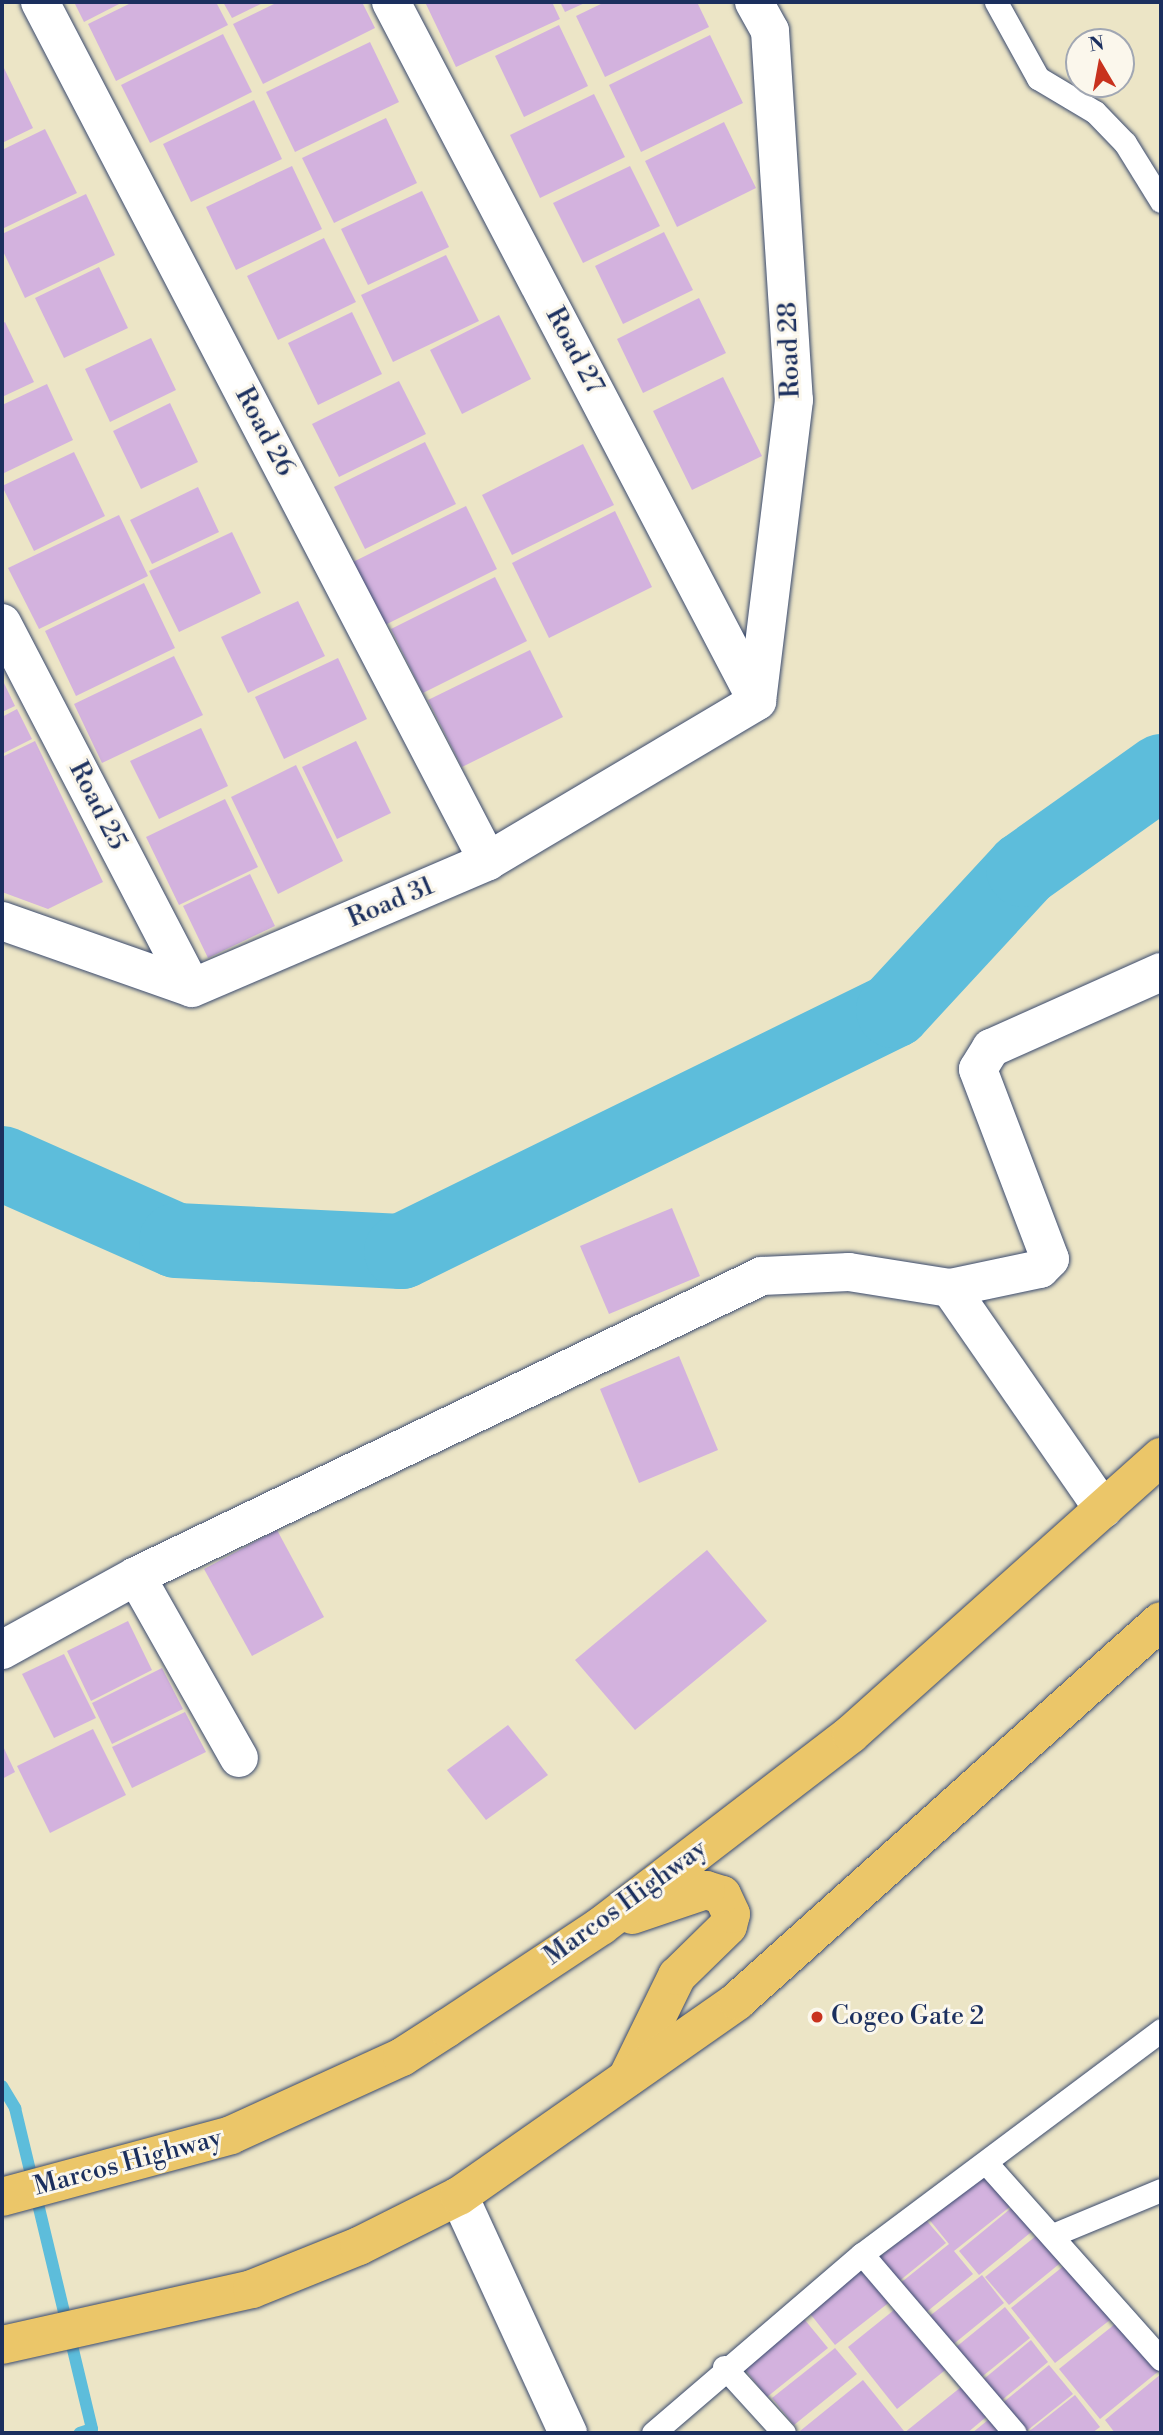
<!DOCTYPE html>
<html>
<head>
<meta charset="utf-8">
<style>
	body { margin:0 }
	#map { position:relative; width:1163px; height:2435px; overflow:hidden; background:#ece5c6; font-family:"Libre Bodoni",serif }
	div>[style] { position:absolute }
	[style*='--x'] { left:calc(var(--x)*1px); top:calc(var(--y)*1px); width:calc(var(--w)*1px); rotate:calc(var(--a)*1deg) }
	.stream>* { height:12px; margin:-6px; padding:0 6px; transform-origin:6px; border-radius:6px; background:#5dbddb }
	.river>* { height:75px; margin:-37.5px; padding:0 37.5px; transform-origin:37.5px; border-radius:37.5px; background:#5dbddb }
	.building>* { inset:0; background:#d3b2de }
	.roads { filter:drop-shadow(0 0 2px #3a4a6e) drop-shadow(0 0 2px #3a4a6e) }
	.service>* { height:23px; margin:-11.5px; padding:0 11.5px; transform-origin:11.5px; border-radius:11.5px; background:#fff }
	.minor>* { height:38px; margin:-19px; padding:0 19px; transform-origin:19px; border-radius:19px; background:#fff }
	.primary>* { height:38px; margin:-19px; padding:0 19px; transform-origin:19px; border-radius:19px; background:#ebc669 }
	.dots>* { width:19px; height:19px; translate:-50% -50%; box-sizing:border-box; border:4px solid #fbf7ec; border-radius:50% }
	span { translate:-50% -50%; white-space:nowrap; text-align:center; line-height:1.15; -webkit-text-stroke:6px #fbf7ec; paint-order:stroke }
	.street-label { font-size:26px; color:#1b2f5e }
	.poi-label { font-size:26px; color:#1b2f5e }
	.left { translate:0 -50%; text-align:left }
	.frame { position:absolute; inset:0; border:4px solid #1b2f5e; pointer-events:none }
	.north { position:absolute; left:1065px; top:28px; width:70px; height:70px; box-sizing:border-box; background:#fbf7ec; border:2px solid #a1a7b3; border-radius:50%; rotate:350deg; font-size:19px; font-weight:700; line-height:28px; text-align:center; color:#1b2f5e }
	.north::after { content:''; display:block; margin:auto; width:24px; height:32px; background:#c8321e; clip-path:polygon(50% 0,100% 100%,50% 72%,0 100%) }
</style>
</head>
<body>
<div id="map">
	<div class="stream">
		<div style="--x:2;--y:2086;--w:26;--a:59"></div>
		<div style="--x:15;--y:2108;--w:330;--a:76.5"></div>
		<div style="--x:92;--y:2429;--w:13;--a:162"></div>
	</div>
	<div class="river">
		<div style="--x:2;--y:1163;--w:190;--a:23.9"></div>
		<div style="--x:176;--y:1240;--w:225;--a:2.8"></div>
		<div style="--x:401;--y:1251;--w:548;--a:-26.1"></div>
		<div style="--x:893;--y:1010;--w:192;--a:-47.3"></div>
		<div style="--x:1023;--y:869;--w:169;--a:-35.4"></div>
	</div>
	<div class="building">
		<div style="clip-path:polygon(74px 2px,123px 2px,84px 22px)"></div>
		<div style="clip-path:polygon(133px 2px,216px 2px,228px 25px,116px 81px,88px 24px)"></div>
		<div style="clip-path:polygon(223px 2px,265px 2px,232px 18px)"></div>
		<div style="clip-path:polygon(278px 2px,362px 2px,375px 28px,263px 84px,233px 24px)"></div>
		<div style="clip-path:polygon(425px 2px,552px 2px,560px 19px,456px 67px)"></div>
		<div style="clip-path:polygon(560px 2px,587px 2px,565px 12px)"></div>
		<div style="clip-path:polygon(605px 2px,697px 2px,709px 27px,605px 77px,576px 16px)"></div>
		<div style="clip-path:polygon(559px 25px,588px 86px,524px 117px,495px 56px)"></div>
		<div style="clip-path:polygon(223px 34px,252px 92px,150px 143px,121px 85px)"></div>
		<div style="clip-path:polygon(710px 35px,743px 103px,641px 152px,609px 85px)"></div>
		<div style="clip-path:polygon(370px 42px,399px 102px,295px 152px,266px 92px)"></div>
		<div style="clip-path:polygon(2px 64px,33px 128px,2px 143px)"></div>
		<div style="clip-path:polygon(594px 94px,625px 157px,540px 198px,510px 135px)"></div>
		<div style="clip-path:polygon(254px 100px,282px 159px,191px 202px,163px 144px)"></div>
		<div style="clip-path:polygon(386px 118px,417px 183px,334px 223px,302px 158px)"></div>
		<div style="clip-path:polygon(724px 122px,756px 188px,677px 227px,645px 161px)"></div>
		<div style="clip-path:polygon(45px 129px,77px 193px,2px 229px,2px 150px)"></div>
		<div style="clip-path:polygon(292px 166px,322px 229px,236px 270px,206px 207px)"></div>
		<div style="clip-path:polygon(630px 166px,660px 226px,583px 263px,553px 203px)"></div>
		<div style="clip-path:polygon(422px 191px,449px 247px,368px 285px,341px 229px)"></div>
		<div style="clip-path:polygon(86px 194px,115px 255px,25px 298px,2px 249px,2px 234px)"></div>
		<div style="clip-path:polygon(664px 232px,693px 290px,623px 324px,595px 266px)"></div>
		<div style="clip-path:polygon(324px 238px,356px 302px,278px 340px,247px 276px)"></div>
		<div style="clip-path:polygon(446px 255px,479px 321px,393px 362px,361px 295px)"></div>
		<div style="clip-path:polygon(99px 267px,128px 328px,64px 358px,35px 298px)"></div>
		<div style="clip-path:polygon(699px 298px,726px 353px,643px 393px,617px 339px)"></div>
		<div style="clip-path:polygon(352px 312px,382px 374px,318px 405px,288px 343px)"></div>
		<div style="clip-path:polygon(499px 315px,531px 379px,462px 414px,430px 350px)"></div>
		<div style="clip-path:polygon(5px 322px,34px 382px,2px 397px,2px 324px)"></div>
		<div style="clip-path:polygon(151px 338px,176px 390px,110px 422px,85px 369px)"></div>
		<div style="clip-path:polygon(723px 377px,762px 456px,692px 490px,653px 411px)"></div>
		<div style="clip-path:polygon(399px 381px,426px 434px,339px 477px,312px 424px)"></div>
		<div style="clip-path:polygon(47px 384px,73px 440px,2px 474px,2px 405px)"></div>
		<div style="clip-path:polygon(170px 403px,198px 462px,141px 489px,113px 431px)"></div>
		<div style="clip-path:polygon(425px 442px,456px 504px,365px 549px,334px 487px)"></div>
		<div style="clip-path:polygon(583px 444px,614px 505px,512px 555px,482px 495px)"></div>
		<div style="clip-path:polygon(74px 452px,105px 516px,34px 551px,2px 486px)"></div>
		<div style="clip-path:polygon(198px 487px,219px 532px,152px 564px,130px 520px)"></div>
		<div style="clip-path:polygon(466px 506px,497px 569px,385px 625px,353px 562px)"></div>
		<div style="clip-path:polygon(615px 511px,652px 587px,549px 638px,512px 563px)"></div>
		<div style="clip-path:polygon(119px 515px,148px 576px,39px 629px,8px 568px)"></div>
		<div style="clip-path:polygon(232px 532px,261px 593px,179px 632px,149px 571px)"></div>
		<div style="clip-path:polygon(495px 577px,527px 641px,423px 693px,391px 629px)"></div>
		<div style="clip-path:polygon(144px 583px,175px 648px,76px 696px,45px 631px)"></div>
		<div style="clip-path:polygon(298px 601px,325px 656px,248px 693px,221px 637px)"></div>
		<div style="clip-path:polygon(530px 650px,563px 717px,462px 767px,428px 700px)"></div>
		<div style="clip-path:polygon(174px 656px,203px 715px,102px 763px,74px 704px)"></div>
		<div style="clip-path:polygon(338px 658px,367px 719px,284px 759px,255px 697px)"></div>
		<div style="clip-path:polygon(2px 679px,15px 706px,2px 712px)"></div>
		<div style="clip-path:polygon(17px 709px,32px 739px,2px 754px,2px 717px)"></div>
		<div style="clip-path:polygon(201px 728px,228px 786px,159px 819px,130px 761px)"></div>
		<div style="clip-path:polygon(35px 741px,103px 882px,48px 909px,2px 892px,2px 757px)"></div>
		<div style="clip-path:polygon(356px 741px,391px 813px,337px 839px,302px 767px)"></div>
		<div style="clip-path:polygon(296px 765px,343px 861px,278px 894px,231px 797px)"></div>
		<div style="clip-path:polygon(225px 799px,258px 867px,179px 905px,146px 837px)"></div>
		<div style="clip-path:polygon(250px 874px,275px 926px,208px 958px,183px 906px)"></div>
		<div style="clip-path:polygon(672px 1208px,700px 1276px,609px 1314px,580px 1246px)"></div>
		<div style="clip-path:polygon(679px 1356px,718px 1450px,639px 1483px,600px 1389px)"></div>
		<div style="clip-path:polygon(277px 1530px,324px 1617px,252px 1656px,204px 1569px)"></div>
		<div style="clip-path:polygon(707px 1550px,767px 1621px,635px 1730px,575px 1660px)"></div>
		<div style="clip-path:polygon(128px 1621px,152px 1670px,91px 1701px,67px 1651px)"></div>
		<div style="clip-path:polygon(64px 1654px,96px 1718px,54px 1738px,22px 1674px)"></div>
		<div style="clip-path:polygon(162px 1668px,183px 1709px,112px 1744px,92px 1703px)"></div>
		<div style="clip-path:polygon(185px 1712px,206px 1752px,132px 1788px,112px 1747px)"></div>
		<div style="clip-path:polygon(508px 1725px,548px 1775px,486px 1820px,447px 1770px)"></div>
		<div style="clip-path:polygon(93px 1729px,126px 1795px,50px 1833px,17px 1766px)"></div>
		<div style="clip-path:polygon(2px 1744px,15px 1772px,2px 1779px)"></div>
		<div style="clip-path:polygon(989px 2169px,1016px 2202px,954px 2251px,973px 2274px,918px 2319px,893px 2289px,949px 2244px,928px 2218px)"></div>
		<div style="clip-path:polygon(1015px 2205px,1035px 2229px,979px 2275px,959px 2251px)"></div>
		<div style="clip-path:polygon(926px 2220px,946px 2243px,892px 2287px,872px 2263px)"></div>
		<div style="clip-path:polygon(1046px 2228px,1069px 2256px,1009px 2305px,985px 2277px)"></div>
		<div style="clip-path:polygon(1070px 2261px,1115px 2316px,1055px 2363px,1011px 2308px)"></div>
		<div style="clip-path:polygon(867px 2263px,896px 2297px,835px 2345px,808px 2311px)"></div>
		<div style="clip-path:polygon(982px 2275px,1004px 2303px,945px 2351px,922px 2322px)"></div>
		<div style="clip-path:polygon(899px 2306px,949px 2367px,897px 2409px,848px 2347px)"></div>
		<div style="clip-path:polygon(1005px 2307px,1030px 2338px,974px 2383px,950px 2352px)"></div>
		<div style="clip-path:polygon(800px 2314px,828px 2348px,767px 2397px,740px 2363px)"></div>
		<div style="clip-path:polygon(1120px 2320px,1160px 2370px,1100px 2419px,1059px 2369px)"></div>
		<div style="clip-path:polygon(1031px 2340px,1048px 2362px,996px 2405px,979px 2383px)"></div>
		<div style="clip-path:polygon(835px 2348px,857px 2374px,794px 2425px,772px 2398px)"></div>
		<div style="clip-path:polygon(1049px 2365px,1073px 2394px,1024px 2433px,1000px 2405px)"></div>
		<div style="clip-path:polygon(1161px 2374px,1161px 2431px,1115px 2433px,1105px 2420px)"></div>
		<div style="clip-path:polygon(863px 2380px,904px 2431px,802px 2433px,800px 2431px)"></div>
		<div style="clip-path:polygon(966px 2383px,991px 2413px,967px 2433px,904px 2433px)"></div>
		<div style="clip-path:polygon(1075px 2395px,1100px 2427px,1092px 2433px,1027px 2433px)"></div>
		<div style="clip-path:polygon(993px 2416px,1008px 2433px,972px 2433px)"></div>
	</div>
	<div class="roads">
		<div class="service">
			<div style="--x:996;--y:2;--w:87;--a:61.1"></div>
			<div style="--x:1038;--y:78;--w:66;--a:30.8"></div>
			<div style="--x:1095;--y:112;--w:43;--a:45.9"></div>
			<div style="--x:1125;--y:143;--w:68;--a:58.2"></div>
			<div style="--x:988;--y:2165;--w:260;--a:48.3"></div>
			<div style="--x:1055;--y:2234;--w:115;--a:-22.5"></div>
			<div style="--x:862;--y:2254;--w:235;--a:49.5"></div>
			<div style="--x:724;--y:2367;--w:89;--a:47.7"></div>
			<div style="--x:653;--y:2433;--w:275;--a:-40.6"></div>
			<div style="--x:862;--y:2254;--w:374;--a:-36.8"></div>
		</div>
		<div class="minor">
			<div style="--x:40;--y:2;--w:969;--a:62.46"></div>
			<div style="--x:391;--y:2;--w:789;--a:62.36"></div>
			<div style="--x:754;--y:2;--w:33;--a:61"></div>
			<div style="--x:770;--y:31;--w:370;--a:86.3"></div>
			<div style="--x:794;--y:400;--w:303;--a:97"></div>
			<div style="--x:2;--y:623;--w:411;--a:62.5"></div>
			<div style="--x:2;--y:921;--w:201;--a:19.4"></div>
			<div style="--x:192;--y:988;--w:322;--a:-23.2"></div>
			<div style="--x:488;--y:861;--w:313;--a:-30.7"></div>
			<div style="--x:950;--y:1288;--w:92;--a:-11.9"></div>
			<div style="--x:1040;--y:1269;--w:14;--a:-45"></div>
			<div style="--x:1050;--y:1259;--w:203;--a:-110.8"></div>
			<div style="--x:978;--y:1069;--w:25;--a:-58"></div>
			<div style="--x:991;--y:1048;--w:186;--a:-24.1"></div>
			<div style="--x:136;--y:1576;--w:209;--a:60.5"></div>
			<div style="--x:2;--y:1650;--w:153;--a:-28.9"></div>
			<div style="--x:136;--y:1576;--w:694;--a:-25.61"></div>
			<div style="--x:762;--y:1276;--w:87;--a:-2.6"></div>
			<div style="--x:849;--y:1272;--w:102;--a:9"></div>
			<div style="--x:950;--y:1288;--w:269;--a:55.3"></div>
			<div style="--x:459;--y:2196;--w:261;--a:65.3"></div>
		</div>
		<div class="primary">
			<div style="--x:627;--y:2078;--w:114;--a:-63.9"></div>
			<div style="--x:677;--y:1976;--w:71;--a:-44.4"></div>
			<div style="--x:728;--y:1926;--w:12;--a:-76"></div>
			<div style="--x:731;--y:1914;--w:21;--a:-115"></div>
			<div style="--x:722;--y:1895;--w:17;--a:-163"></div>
			<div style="--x:706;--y:1890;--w:78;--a:161.3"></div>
			<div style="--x:2;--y:2197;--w:237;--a:-15.1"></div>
			<div style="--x:231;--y:2135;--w:188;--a:-24.5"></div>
			<div style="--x:402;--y:2057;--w:54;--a:-32.8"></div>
			<div style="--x:447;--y:2028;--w:185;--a:-33.5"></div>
			<div style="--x:601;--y:1926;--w:315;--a:-37.5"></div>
			<div style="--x:851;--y:1734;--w:416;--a:-41.8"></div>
			<div style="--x:2;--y:2345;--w:256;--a:-12.6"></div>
			<div style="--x:252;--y:2289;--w:115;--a:-21.9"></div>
			<div style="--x:359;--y:2246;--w:112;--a:-26.6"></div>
			<div style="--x:459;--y:2196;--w:340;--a:-35"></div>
			<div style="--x:737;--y:2001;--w:569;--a:-41.87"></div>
		</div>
	</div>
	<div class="dots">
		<div style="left:817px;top:2017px;background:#c8321e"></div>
	</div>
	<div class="street-label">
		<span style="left:790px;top:350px;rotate:-92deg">Road 28</span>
		<span style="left:574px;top:351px;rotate:62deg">Road 27</span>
		<span style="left:264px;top:432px;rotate:62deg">Road 26</span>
		<span style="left:97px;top:806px;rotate:63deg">Road 25</span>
		<span style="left:391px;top:903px;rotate:-23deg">Road 31</span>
		<span style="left:626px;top:1903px;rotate:-36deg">Marcos Highway</span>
		<span style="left:128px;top:2163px;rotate:-15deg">Marcos Highway</span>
	</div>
	<div class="poi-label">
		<span class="left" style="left:831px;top:2017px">Cogeo Gate 2</span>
	</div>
	<div class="frame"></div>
	<div class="north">N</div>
</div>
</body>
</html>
